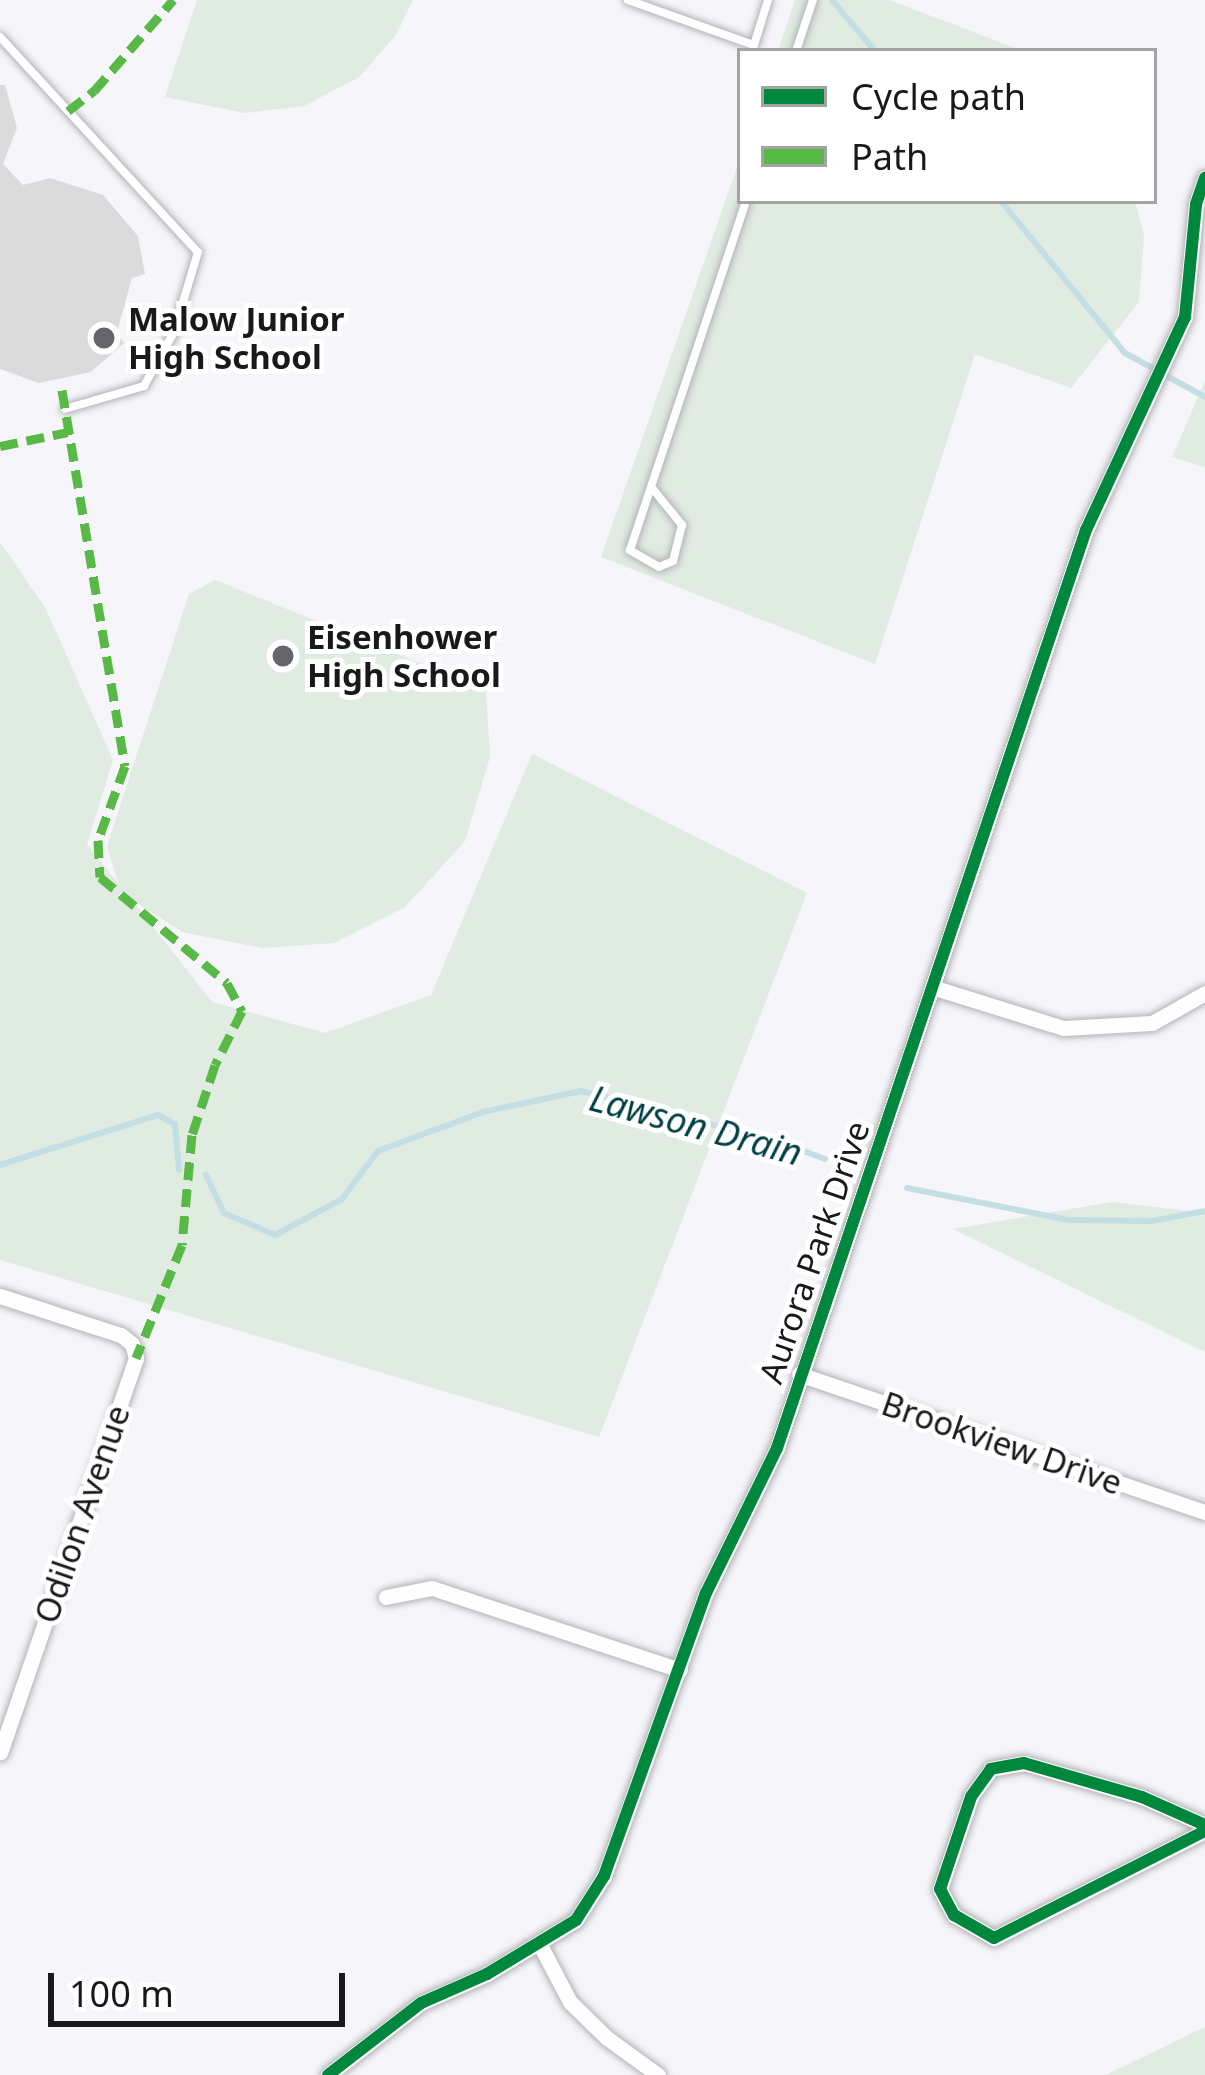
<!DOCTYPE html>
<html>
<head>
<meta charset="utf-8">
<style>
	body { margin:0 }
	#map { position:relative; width:1205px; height:2075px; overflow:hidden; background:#f5f5fa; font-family:"Noto Sans",sans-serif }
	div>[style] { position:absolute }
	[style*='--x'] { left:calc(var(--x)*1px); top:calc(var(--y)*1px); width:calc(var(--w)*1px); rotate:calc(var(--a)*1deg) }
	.green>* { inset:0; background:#e0ebe2 }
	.stream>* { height:6px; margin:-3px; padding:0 3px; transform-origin:3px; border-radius:3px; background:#c3dfe3 }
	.building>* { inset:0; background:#dcdbdc }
	.roads { filter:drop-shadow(0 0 3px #b4b4b7) drop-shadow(0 0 3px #b4b4b7) }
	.service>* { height:8px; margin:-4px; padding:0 4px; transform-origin:4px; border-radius:4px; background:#fefefe }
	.minor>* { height:15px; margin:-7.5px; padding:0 7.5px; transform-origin:7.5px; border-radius:7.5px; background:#fefefe }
	.quiet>* { height:9px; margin-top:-4.5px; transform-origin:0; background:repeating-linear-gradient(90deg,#58b947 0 18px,transparent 0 27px) }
	.cycleway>* { height:12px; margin:-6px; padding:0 6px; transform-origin:6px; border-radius:6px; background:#00873e }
	.dots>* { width:33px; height:33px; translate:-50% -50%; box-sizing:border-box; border:6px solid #fff; border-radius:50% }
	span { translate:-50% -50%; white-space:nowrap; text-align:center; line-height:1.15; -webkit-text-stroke:10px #fff; paint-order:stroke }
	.poi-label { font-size:33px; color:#19191c; font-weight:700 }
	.left { translate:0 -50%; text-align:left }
	.street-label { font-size:33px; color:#19191c }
	.water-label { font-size:36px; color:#003e43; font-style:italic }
	.legend { position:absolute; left:737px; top:48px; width:420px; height:156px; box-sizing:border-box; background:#fff; border:3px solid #a3a3a4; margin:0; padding:15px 21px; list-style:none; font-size:36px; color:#19191c }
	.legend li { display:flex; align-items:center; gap:24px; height:60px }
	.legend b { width:60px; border:3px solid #a3a3a4 }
	.scale { position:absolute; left:48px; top:1973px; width:297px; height:54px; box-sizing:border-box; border:6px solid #19191c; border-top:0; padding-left:15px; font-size:36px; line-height:42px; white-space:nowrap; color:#19191c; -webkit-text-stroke:9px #fff; paint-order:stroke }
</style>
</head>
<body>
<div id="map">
	<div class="green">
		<div style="clip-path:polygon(197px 0,413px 0,396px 35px,359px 77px,304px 106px,245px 113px,165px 97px)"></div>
		<div style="clip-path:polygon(795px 0,889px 0,1023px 51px,778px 51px)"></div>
		<div style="clip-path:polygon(740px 159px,740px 201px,1135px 201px,1144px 235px,1139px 302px,1071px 388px,975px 354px,875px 664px,601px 557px)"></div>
		<div style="clip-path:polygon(1205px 381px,1205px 467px,1172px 457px)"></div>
		<div style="clip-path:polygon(0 542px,46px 609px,113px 760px,87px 844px,118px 883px,107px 846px,189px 594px,215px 580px,486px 690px,490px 757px,465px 841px,405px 907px,334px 943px,262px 948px,182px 932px,132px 900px,212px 1002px,325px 1033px,431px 995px,532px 754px,807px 893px,599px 1437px,0 1260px)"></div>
		<div style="clip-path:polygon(1112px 1202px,1205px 1213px,1205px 1352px,953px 1229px)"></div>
		<div style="clip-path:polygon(1205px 2027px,1205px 2075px,1106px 2075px)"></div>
	</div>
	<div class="stream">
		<div style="--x:832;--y:0;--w:67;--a:49.9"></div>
		<div style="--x:1001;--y:201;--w:196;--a:50.8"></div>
		<div style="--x:1125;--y:353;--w:91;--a:28.8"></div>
		<div style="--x:0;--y:1165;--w:166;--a:-17.6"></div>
		<div style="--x:158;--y:1115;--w:19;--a:28"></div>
		<div style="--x:175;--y:1124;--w:46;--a:85"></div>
		<div style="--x:206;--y:1175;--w:42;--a:64.7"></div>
		<div style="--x:224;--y:1213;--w:56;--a:23.3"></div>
		<div style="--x:275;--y:1235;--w:76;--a:-28.2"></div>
		<div style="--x:342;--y:1199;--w:60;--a:-53.1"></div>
		<div style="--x:378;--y:1151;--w:112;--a:-20.4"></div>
		<div style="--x:483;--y:1112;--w:100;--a:-12.1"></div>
		<div style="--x:581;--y:1091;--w:205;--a:14.4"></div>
		<div style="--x:780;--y:1142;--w:48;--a:20.7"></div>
		<div style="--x:907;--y:1188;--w:165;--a:11.2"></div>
		<div style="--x:1069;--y:1220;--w:83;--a:0.7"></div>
		<div style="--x:1152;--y:1221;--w:54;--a:-10.7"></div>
	</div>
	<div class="building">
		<div style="clip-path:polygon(0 85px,5px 85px,17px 128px,3px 164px,23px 185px,50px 178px,103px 195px,138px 236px,145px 274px,132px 278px,117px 332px,124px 343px,91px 372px,39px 383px,0 369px)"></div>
	</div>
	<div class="roads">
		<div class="service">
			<div style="--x:628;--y:0;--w:134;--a:19.7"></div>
			<div style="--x:754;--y:45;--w:47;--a:-72.7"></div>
			<div style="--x:0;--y:37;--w:292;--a:47.4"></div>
			<div style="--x:198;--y:252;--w:84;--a:106.7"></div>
			<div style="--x:174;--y:332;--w:62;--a:119.1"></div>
			<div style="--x:144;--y:386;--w:82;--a:163.8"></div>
			<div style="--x:796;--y:51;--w:54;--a:-71.6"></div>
			<div style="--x:652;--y:488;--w:48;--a:51"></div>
			<div style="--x:682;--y:525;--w:37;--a:104"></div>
			<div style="--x:673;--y:561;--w:15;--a:157"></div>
			<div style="--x:659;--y:567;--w:34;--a:-150"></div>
			<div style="--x:630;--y:550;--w:368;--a:-71.6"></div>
		</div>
		<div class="minor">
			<div style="--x:932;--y:987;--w:138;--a:17.3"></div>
			<div style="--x:1064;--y:1028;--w:88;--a:-3.3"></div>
			<div style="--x:1152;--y:1023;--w:61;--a:-29.5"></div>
			<div style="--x:0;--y:1296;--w:127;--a:17.9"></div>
			<div style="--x:121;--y:1335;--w:14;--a:39"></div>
			<div style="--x:132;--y:1344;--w:15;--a:74"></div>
			<div style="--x:136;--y:1358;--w:417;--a:109"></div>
			<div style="--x:799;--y:1374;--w:429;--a:18.8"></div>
			<div style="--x:386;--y:1597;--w:47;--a:-11.1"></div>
			<div style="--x:432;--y:1588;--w:261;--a:18.3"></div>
			<div style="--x:1205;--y:1825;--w:69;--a:-156"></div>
			<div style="--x:1142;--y:1797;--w:123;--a:-163.9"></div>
			<div style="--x:1024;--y:1763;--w:34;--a:170"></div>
			<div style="--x:991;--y:1769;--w:34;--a:126"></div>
			<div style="--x:971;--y:1797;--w:97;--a:108.6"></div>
			<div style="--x:940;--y:1889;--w:30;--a:62"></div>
			<div style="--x:954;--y:1915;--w:46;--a:29.9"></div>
			<div style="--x:994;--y:1938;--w:237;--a:-26.9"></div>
			<div style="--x:539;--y:1943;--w:67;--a:62.3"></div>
			<div style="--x:570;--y:2002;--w:52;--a:44.2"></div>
			<div style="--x:607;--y:2038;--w:63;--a:36"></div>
			<div style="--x:328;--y:2075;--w:118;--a:-37.7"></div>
			<div style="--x:421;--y:2003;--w:72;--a:-23.7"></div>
			<div style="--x:487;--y:1974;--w:104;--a:-31.2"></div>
			<div style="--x:576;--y:1920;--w:52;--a:-57.5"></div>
			<div style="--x:604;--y:1876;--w:301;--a:-70.2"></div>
			<div style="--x:706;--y:1593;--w:161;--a:-63.9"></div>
			<div style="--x:777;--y:1448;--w:969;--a:-71.4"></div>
			<div style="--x:1086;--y:530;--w:235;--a:-65.1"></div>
			<div style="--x:1185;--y:317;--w:114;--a:-84.4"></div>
			<div style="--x:1196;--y:204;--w:28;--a:-71"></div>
		</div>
	</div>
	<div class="quiet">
		<div style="--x:68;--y:111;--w:33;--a:-38"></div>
		<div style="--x:94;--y:91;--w:121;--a:-49"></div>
		<div style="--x:62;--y:390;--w:381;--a:80.5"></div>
		<div style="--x:125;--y:766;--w:79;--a:110"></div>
		<div style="--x:98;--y:840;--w:37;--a:87"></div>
		<div style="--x:100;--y:877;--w:165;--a:39.8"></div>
		<div style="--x:227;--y:983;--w:32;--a:62"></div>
		<div style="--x:242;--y:1011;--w:60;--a:116.6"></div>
		<div style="--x:215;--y:1065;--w:74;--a:108.2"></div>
		<div style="--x:192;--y:1135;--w:110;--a:95.2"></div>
		<div style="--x:182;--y:1245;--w:122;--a:112.2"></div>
		<div style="--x:0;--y:446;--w:69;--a:-11.6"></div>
	</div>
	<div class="cycleway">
		<div style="--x:1205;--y:1825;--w:69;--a:-156"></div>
		<div style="--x:1142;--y:1797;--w:123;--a:-163.9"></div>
		<div style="--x:1024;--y:1763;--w:34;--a:170"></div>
		<div style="--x:991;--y:1769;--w:34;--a:126"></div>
		<div style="--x:971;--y:1797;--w:97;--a:108.6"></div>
		<div style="--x:940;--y:1889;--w:30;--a:62"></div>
		<div style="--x:954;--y:1915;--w:46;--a:29.9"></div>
		<div style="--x:994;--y:1938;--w:237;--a:-26.9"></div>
		<div style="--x:328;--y:2075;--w:118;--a:-37.7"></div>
		<div style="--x:421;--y:2003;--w:72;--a:-23.7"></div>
		<div style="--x:487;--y:1974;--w:104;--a:-31.2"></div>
		<div style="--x:576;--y:1920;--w:52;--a:-57.5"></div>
		<div style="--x:604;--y:1876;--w:301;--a:-70.2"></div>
		<div style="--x:706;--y:1593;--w:161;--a:-63.9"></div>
		<div style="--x:777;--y:1448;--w:969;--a:-71.4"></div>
		<div style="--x:1086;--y:530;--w:235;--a:-65.1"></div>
		<div style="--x:1185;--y:317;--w:114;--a:-84.4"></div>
		<div style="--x:1196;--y:204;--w:28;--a:-71"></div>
	</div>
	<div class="dots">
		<div style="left:104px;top:338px;background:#66666a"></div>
		<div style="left:283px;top:656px;background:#66666a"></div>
	</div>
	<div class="poi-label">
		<span class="left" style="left:128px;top:338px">Malow Junior<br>High School</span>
		<span class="left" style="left:307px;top:656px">Eisenhower<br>High School</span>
	</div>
	<div class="street-label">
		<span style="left:814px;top:1252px;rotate:-71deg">Aurora Park Drive</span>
		<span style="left:1002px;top:1443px;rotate:19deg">Brookview Drive</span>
		<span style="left:82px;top:1514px;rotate:-71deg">Odilon Avenue</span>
	</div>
	<div class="water-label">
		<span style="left:696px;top:1125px;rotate:15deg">Lawson Drain</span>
	</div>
	<ul class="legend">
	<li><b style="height:15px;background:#00873e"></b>Cycle path</li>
	<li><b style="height:15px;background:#58b947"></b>Path</li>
	</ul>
	<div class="scale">100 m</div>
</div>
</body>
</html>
